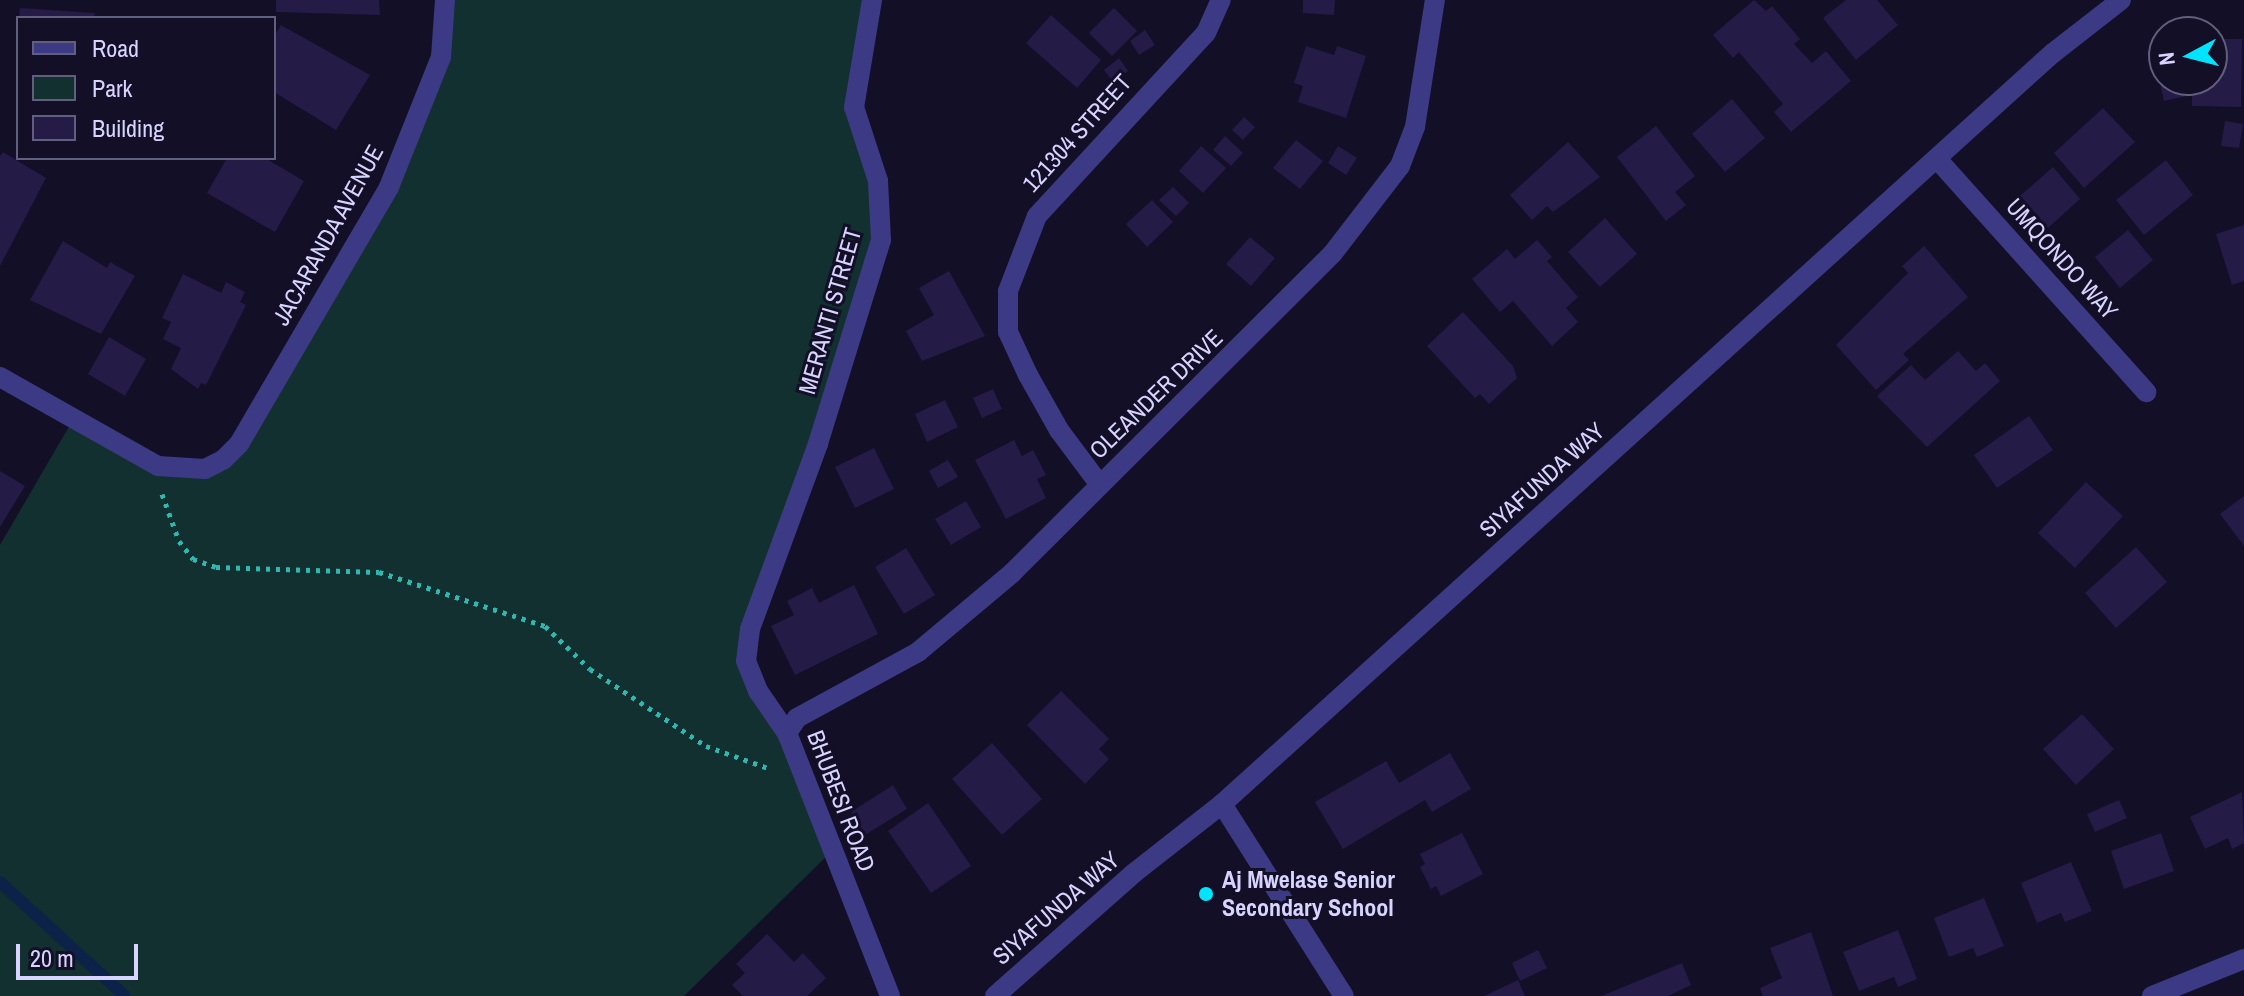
<!DOCTYPE html>
<html>
<head>
<meta charset="utf-8">
<style>
	body { margin:0 }
	#map { position:relative; width:2244px; height:996px; overflow:hidden; background:#130f26; font-family:"Archivo Narrow",sans-serif }
	div>[style] { position:absolute }
	[style*='--x'] { left:calc(var(--x)*1px); top:calc(var(--y)*1px); width:calc(var(--w)*1px); rotate:calc(var(--a)*1deg) }
	.green>* { inset:0; background:#12302f }
	.stream>* { height:12px; margin:-6px; padding:0 6px; transform-origin:6px; border-radius:6px; background:#0c2248 }
	.building>* { inset:0; background:#241b47 }
	.path>* { height:5px; margin-top:-2.5px; transform-origin:0; background:repeating-linear-gradient(90deg,#2fb8b0 0 4px,transparent 0 10px) }
	.street>* { height:20px; margin:-10px; padding:0 10px; transform-origin:10px; border-radius:10px; background:#3d3a85 }
	.dots>* { width:22px; height:22px; translate:-50% -50%; box-sizing:border-box; border:4px solid #130f26; border-radius:50% }
	span { translate:-50% -50%; white-space:nowrap; text-align:center; line-height:1.15; -webkit-text-stroke:6px #130f26; paint-order:stroke }
	.street-label { font-size:24px; color:#d9d4ff }
	.poi-label { font-size:24px; color:#d9d4ff; font-weight:700 }
	.left { translate:0 -50%; text-align:left }
	.legend { position:absolute; left:16px; top:16px; width:260px; height:144px; box-sizing:border-box; background:#130f26; border:2px solid #625e7d; margin:0; padding:10px 14px; list-style:none; font-size:24px; color:#d9d4ff }
	.legend li { display:flex; align-items:center; gap:16px; height:40px }
	.legend b { width:40px; border:2px solid #625e7d }
	.north { position:absolute; left:2148px; top:16px; width:80px; height:80px; box-sizing:border-box; background:#130f26; border:2px solid #625e7d; border-radius:50%; rotate:263deg; font-size:22px; font-weight:700; line-height:32px; text-align:center; color:#d9d4ff }
	.north::after { content:''; display:block; margin:auto; width:28px; height:36px; background:#00e5ff; clip-path:polygon(50% 0,100% 100%,50% 72%,0 100%) }
	.scale { position:absolute; left:16px; top:944px; width:122px; height:36px; box-sizing:border-box; border:4px solid #d9d4ff; border-top:0; padding-left:10px; font-size:24px; line-height:28px; white-space:nowrap; color:#d9d4ff; -webkit-text-stroke:6px #130f26; paint-order:stroke }
</style>
</head>
<body>
<div id="map">
	<div class="green">
		<div style="clip-path:polygon(444px 0,871px 0,852px 105px,880px 239px,745px 662px,832px 851px,684px 996px,0 996px,0 545px,74px 418px,158px 463px,222px 458px,420px 115px)"></div>
	</div>
	<div class="stream">
		<div style="--x:0;--y:882;--w:169;--a:42.4"></div>
	</div>
	<div class="building">
		<div style="clip-path:polygon(276px 0,379px 0,380px 15px,276px 12px)"></div>
		<div style="clip-path:polygon(1303px 0,1335px 0,1334px 15px,1303px 13px)"></div>
		<div style="clip-path:polygon(1754px 0,1766px 11px,1772px 6px,1800px 39px,1794px 44px,1812px 63px,1826px 51px,1851px 81px,1791px 132px,1774px 112px,1783px 104px,1739px 52px,1733px 58px,1713px 35px)"></div>
		<div style="clip-path:polygon(1846px 0,1877px 0,1898px 25px,1856px 60px,1823px 18px)"></div>
		<div style="clip-path:polygon(20px 8px,95px 13px,94px 18px,19px 18px)"></div>
		<div style="clip-path:polygon(1114px 8px,1137px 31px,1112px 56px,1089px 33px)"></div>
		<div style="clip-path:polygon(1051px 15px,1101px 60px,1077px 88px,1026px 43px)"></div>
		<div style="clip-path:polygon(281px 25px,370px 75px,336px 130px,274px 92px,274px 36px)"></div>
		<div style="clip-path:polygon(1145px 30px,1155px 45px,1139px 55px,1130px 41px)"></div>
		<div style="clip-path:polygon(2164px 38px,2164px 80px,2184px 80px,2187px 96px,2164px 101px,2151px 41px)"></div>
		<div style="clip-path:polygon(2212px 39px,2242px 39px,2241px 107px,2192px 106px,2192px 80px,2212px 80px)"></div>
		<div style="clip-path:polygon(1306px 46px,1334px 55px,1337px 46px,1366px 56px,1346px 118px,1298px 102px,1303px 86px,1294px 83px)"></div>
		<div style="clip-path:polygon(1119px 58px,1128px 71px,1114px 83px,1104px 70px)"></div>
		<div style="clip-path:polygon(1732px 99px,1765px 138px,1725px 172px,1692px 134px)"></div>
		<div style="clip-path:polygon(2103px 108px,2135px 142px,2084px 188px,2054px 153px)"></div>
		<div style="clip-path:polygon(1244px 117px,1255px 127px,1243px 140px,1232px 130px)"></div>
		<div style="clip-path:polygon(2225px 121px,2243px 124px,2239px 148px,2221px 146px)"></div>
		<div style="clip-path:polygon(1656px 126px,1695px 176px,1675px 192px,1686px 205px,1666px 221px,1617px 157px)"></div>
		<div style="clip-path:polygon(1225px 136px,1243px 153px,1231px 166px,1213px 150px)"></div>
		<div style="clip-path:polygon(1296px 140px,1323px 161px,1300px 189px,1273px 168px)"></div>
		<div style="clip-path:polygon(1568px 142px,1600px 177px,1553px 212px,1547px 206px,1532px 220px,1510px 195px)"></div>
		<div style="clip-path:polygon(1201px 146px,1226px 168px,1203px 193px,1179px 171px)"></div>
		<div style="clip-path:polygon(1338px 146px,1357px 158px,1346px 175px,1328px 163px)"></div>
		<div style="clip-path:polygon(3px 152px,46px 178px,0 266px,0 156px)"></div>
		<div style="clip-path:polygon(227px 158px,265px 158px,304px 181px,275px 232px,207px 193px)"></div>
		<div style="clip-path:polygon(2166px 160px,2193px 195px,2144px 235px,2116px 200px)"></div>
		<div style="clip-path:polygon(2053px 167px,2080px 199px,2048px 228px,2020px 196px)"></div>
		<div style="clip-path:polygon(1173px 187px,1189px 203px,1176px 216px,1159px 200px)"></div>
		<div style="clip-path:polygon(1152px 200px,1173px 222px,1147px 247px,1126px 224px)"></div>
		<div style="clip-path:polygon(1605px 218px,1637px 254px,1600px 287px,1568px 252px)"></div>
		<div style="clip-path:polygon(2244px 225px,2244px 281px,2232px 285px,2216px 234px)"></div>
		<div style="clip-path:polygon(2128px 230px,2153px 260px,2120px 288px,2095px 257px)"></div>
		<div style="clip-path:polygon(1250px 237px,1275px 258px,1251px 286px,1226px 264px)"></div>
		<div style="clip-path:polygon(1537px 240px,1552px 257px,1547px 261px,1578px 297px,1566px 308px,1578px 322px,1552px 346px,1513px 301px,1500px 312px,1472px 279px,1507px 249px,1515px 259px)"></div>
		<div style="clip-path:polygon(63px 241px,107px 268px,110px 262px,135px 276px,101px 334px,30px 300px)"></div>
		<div style="clip-path:polygon(1924px 246px,1968px 297px,1903px 354px,1909px 360px,1876px 390px,1836px 345px,1908px 273px,1902px 266px)"></div>
		<div style="clip-path:polygon(949px 271px,985px 336px,922px 361px,906px 331px,934px 315px,919px 288px)"></div>
		<div style="clip-path:polygon(183px 274px,221px 293px,226px 282px,245px 292px,240px 302px,246px 305px,206px 385px,201px 383px,198px 389px,171px 369px,181px 348px,163px 339px,171px 322px,162px 318px)"></div>
		<div style="clip-path:polygon(1463px 312px,1513px 366px,1517px 378px,1489px 404px,1480px 394px,1475px 398px,1427px 346px)"></div>
		<div style="clip-path:polygon(109px 337px,146px 359px,125px 396px,88px 374px)"></div>
		<div style="clip-path:polygon(1958px 351px,1976px 371px,1985px 363px,2000px 381px,1927px 447px,1877px 396px,1911px 365px,1925px 380px)"></div>
		<div style="clip-path:polygon(993px 389px,1002px 409px,982px 418px,973px 398px)"></div>
		<div style="clip-path:polygon(945px 400px,958px 427px,927px 442px,915px 414px)"></div>
		<div style="clip-path:polygon(2029px 416px,2053px 450px,1997px 488px,1974px 455px)"></div>
		<div style="clip-path:polygon(1014px 440px,1022px 456px,1033px 450px,1046px 475px,1037px 479px,1046px 498px,1006px 519px,975px 460px)"></div>
		<div style="clip-path:polygon(874px 448px,894px 489px,855px 508px,835px 467px)"></div>
		<div style="clip-path:polygon(948px 460px,958px 477px,938px 488px,929px 471px)"></div>
		<div style="clip-path:polygon(0 471px,25px 486px,0 527px)"></div>
		<div style="clip-path:polygon(2086px 482px,2123px 516px,2075px 568px,2038px 533px)"></div>
		<div style="clip-path:polygon(2244px 496px,2244px 546px,2220px 514px)"></div>
		<div style="clip-path:polygon(966px 501px,981px 527px,951px 545px,935px 519px)"></div>
		<div style="clip-path:polygon(2136px 547px,2167px 582px,2116px 628px,2085px 593px)"></div>
		<div style="clip-path:polygon(906px 548px,935px 595px,904px 614px,875px 567px)"></div>
		<div style="clip-path:polygon(854px 585px,878px 634px,795px 675px,771px 626px,794px 615px,787px 601px,812px 588px,819px 603px)"></div>
		<div style="clip-path:polygon(1061px 691px,1109px 739px,1099px 749px,1109px 759px,1085px 784px,1027px 725px)"></div>
		<div style="clip-path:polygon(2082px 714px,2114px 749px,2076px 785px,2043px 749px)"></div>
		<div style="clip-path:polygon(992px 743px,1042px 799px,1002px 835px,952px 779px)"></div>
		<div style="clip-path:polygon(1450px 753px,1471px 789px,1432px 812px,1425px 800px,1343px 849px,1315px 802px,1386px 761px,1399px 783px)"></div>
		<div style="clip-path:polygon(893px 785px,907px 809px,865px 835px,851px 812px)"></div>
		<div style="clip-path:polygon(2242px 792px,2244px 843px,2232px 849px,2228px 838px,2205px 849px,2190px 817px)"></div>
		<div style="clip-path:polygon(2119px 800px,2127px 818px,2095px 832px,2087px 814px)"></div>
		<div style="clip-path:polygon(928px 803px,971px 866px,931px 893px,888px 831px)"></div>
		<div style="clip-path:polygon(1462px 833px,1483px 874px,1441px 896px,1436px 886px,1431px 889px,1420px 867px,1425px 864px,1420px 854px)"></div>
		<div style="clip-path:polygon(2161px 833px,2174px 871px,2124px 889px,2111px 851px)"></div>
		<div style="clip-path:polygon(2071px 862px,2092px 911px,2065px 922px,2061px 913px,2037px 923px,2021px 883px)"></div>
		<div style="clip-path:polygon(1984px 898px,2004px 946px,1977px 957px,1973px 948px,1949px 957px,1934px 918px)"></div>
		<div style="clip-path:polygon(1898px 930px,1917px 979px,1898px 987px,1894px 977px,1859px 991px,1843px 952px)"></div>
		<div style="clip-path:polygon(1811px 932px,1833px 996px,1763px 996px,1760px 988px,1782px 978px,1770px 948px)"></div>
		<div style="clip-path:polygon(767px 934px,794px 962px,803px 953px,826px 978px,807px 996px,743px 996px,732px 985px,745px 973px,736px 964px)"></div>
		<div style="clip-path:polygon(1538px 950px,1547px 968px,1520px 981px,1512px 963px)"></div>
		<div style="clip-path:polygon(1682px 963px,1691px 985px,1668px 996px,1601px 996px)"></div>
		<div style="clip-path:polygon(1518px 980px,1525px 996px,1484px 996px)"></div>
	</div>
	<div class="path">
		<div style="--x:162;--y:494;--w:50;--a:70.1"></div>
		<div style="--x:179;--y:541;--w:23;--a:52"></div>
		<div style="--x:193;--y:559;--w:24;--a:19"></div>
		<div style="--x:216;--y:567;--w:163;--a:1.8"></div>
		<div style="--x:379;--y:572;--w:175;--a:18"></div>
		<div style="--x:545;--y:626;--w:62;--a:43.7"></div>
		<div style="--x:590;--y:669;--w:139;--a:33.6"></div>
		<div style="--x:706;--y:746;--w:66;--a:19.5"></div>
	</div>
	<div class="street">
		<div style="--x:872;--y:0;--w:109;--a:99.5"></div>
		<div style="--x:854;--y:107;--w:78;--a:72"></div>
		<div style="--x:878;--y:181;--w:59;--a:87.1"></div>
		<div style="--x:881;--y:240;--w:214;--a:107.2"></div>
		<div style="--x:818;--y:444;--w:197;--a:110.2"></div>
		<div style="--x:750;--y:629;--w:32;--a:97"></div>
		<div style="--x:746;--y:661;--w:32;--a:68"></div>
		<div style="--x:758;--y:691;--w:51;--a:55.4"></div>
		<div style="--x:787;--y:733;--w:282;--a:68.6"></div>
		<div style="--x:1938;--y:160;--w:312;--a:48.1"></div>
		<div style="--x:0;--y:377;--w:181;--a:29.4"></div>
		<div style="--x:158;--y:466;--w:47;--a:3.7"></div>
		<div style="--x:205;--y:469;--w:20;--a:-27"></div>
		<div style="--x:223;--y:460;--w:23;--a:-45"></div>
		<div style="--x:239;--y:444;--w:298;--a:-59.7"></div>
		<div style="--x:389;--y:187;--w:140;--a:-68.2"></div>
		<div style="--x:441;--y:57;--w:57;--a:-86"></div>
		<div style="--x:1100;--y:485;--w:69;--a:-126.7"></div>
		<div style="--x:1059;--y:430;--w:63;--a:-119.4"></div>
		<div style="--x:1028;--y:375;--w:47;--a:-114.9"></div>
		<div style="--x:1008;--y:332;--w:41;--a:-90"></div>
		<div style="--x:1008;--y:291;--w:80;--a:-68.9"></div>
		<div style="--x:1037;--y:216;--w:249;--a:-47.3"></div>
		<div style="--x:1206;--y:33;--w:36;--a:-66"></div>
		<div style="--x:787;--y:733;--w:18;--a:-56"></div>
		<div style="--x:797;--y:718;--w:138;--a:-28.6"></div>
		<div style="--x:918;--y:652;--w:123;--a:-40"></div>
		<div style="--x:1012;--y:573;--w:453;--a:-44.9"></div>
		<div style="--x:1333;--y:253;--w:110;--a:-52.4"></div>
		<div style="--x:1400;--y:166;--w:42;--a:-69"></div>
		<div style="--x:1415;--y:127;--w:129;--a:-81.1"></div>
		<div style="--x:1222;--y:804;--w:227;--a:57.6"></div>
		<div style="--x:995;--y:996;--w:186;--a:-41.5"></div>
		<div style="--x:1134;--y:873;--w:112;--a:-38.1"></div>
		<div style="--x:1222;--y:804;--w:1120;--a:-42.11"></div>
		<div style="--x:2053;--y:53;--w:86;--a:-37.9"></div>
		<div style="--x:2152;--y:996;--w:99;--a:-21.9"></div>
	</div>
	<div class="dots">
		<div style="left:1206px;top:894px;background:#00e5ff"></div>
	</div>
	<div class="street-label">
		<span style="left:1077px;top:133px;rotate:-48deg">121304 STREET</span>
		<span style="left:328px;top:235px;rotate:-61deg">JACARANDA AVENUE</span>
		<span style="left:2062px;top:259px;rotate:48deg">UMQONDO WAY</span>
		<span style="left:830px;top:311px;rotate:-74deg">MERANTI STREET</span>
		<span style="left:1156px;top:394px;rotate:-44deg">OLEANDER DRIVE</span>
		<span style="left:1542px;top:480px;rotate:-42deg">SIYAFUNDA WAY</span>
		<span style="left:841px;top:801px;rotate:69deg">BHUBESI ROAD</span>
		<span style="left:1056px;top:908px;rotate:-41deg">SIYAFUNDA WAY</span>
	</div>
	<div class="poi-label">
		<span class="left" style="left:1222px;top:894px">Aj Mwelase Senior<br>Secondary School</span>
	</div>
	<ul class="legend">
	<li><b style="height:10px;background:#3d3a85"></b>Road</li>
	<li><b style="height:22px;background:#12302f"></b>Park</li>
	<li><b style="height:22px;background:#241b47"></b>Building</li>
	</ul>
	<div class="north">N</div>
	<div class="scale">20 m</div>
</div>
</body>
</html>
